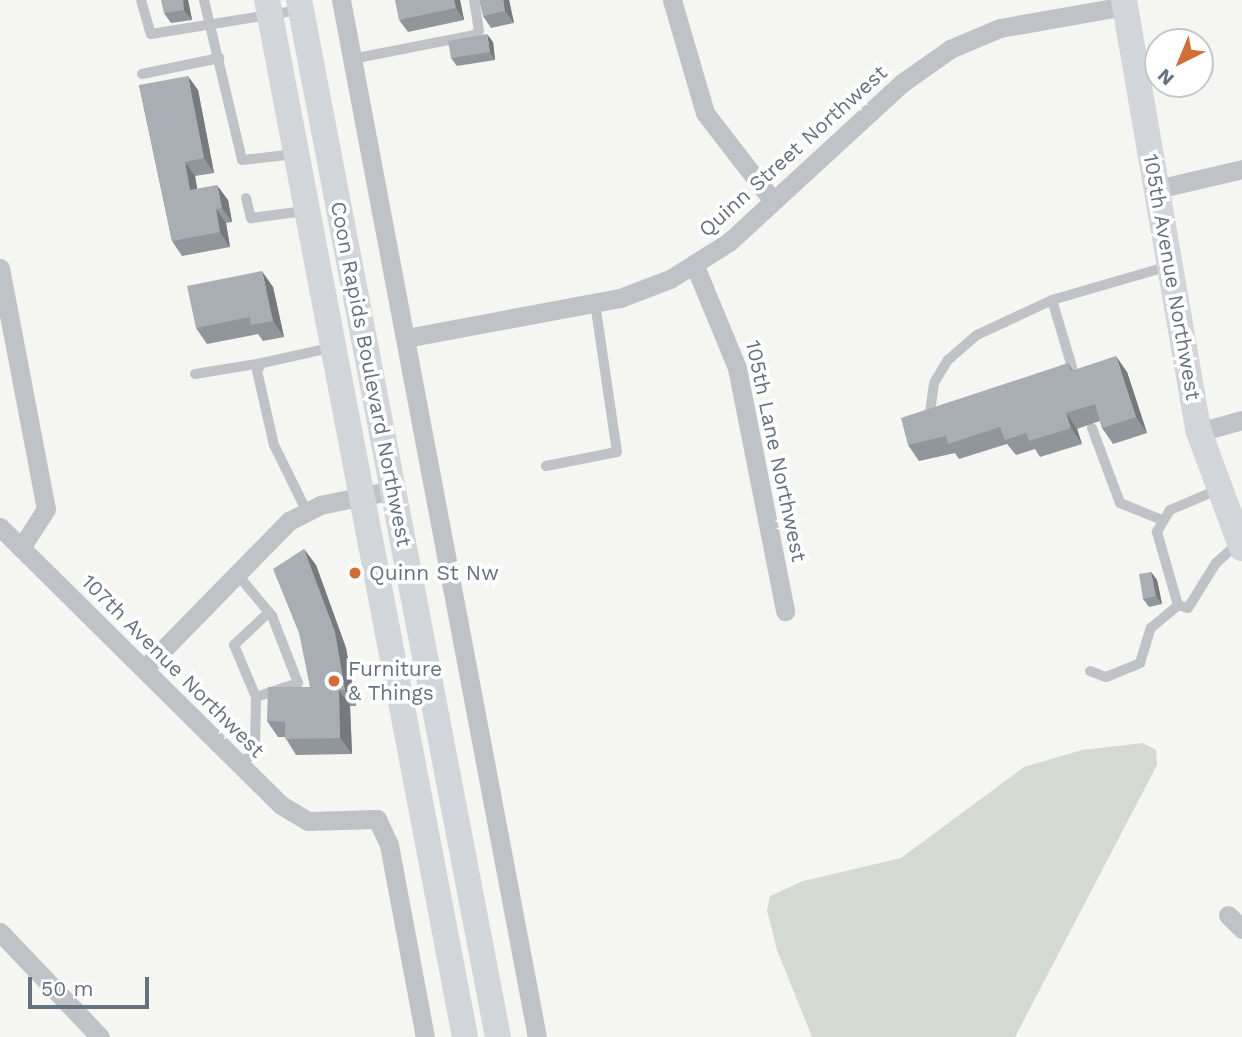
<!DOCTYPE html>
<html>
<head>
<meta charset="utf-8">
<style>
	body { margin:0 }
	#map { position:relative; width:1242px; height:1037px; overflow:hidden; background:#f5f5f2; font-family:"Work Sans",sans-serif }
	div>[style] { position:absolute }
	[style*='--x'] { left:calc(var(--x)*1px); top:calc(var(--y)*1px); width:calc(var(--w)*1px); rotate:calc(var(--a)*1deg) }
	.green>* { inset:0; background:#d4dad2 }
	.lane>* { height:10px; margin:-5px; padding:0 5px; transform-origin:5px; border-radius:5px; background:#bfc2c6 }
	.street>* { height:19px; margin:-9.5px; padding:0 9.5px; transform-origin:9.5px; border-radius:9.5px; background:#bfc2c6 }
	.secondary>* { height:26px; margin:-13px; padding:0 13px; transform-origin:13px; border-radius:13px; background:#d2d5da }
	.wall>* { inset:0; background:#91969c }
	.shaded-wall>* { inset:0; background:#767a7f }
	.building>* { inset:0; background:#a9aeb5 }
	.dots>* { width:19px; height:19px; translate:-50% -50%; box-sizing:border-box; border:4px solid #fff; border-radius:50% }
	span { translate:-50% -50%; white-space:nowrap; text-align:center; line-height:1.15; -webkit-text-stroke:7px #fff; paint-order:stroke }
	.street-label { font-size:21px; color:#677281 }
	.poi-label { font-size:21px; color:#677281 }
	.left { translate:0 -50%; text-align:left }
	.north { position:absolute; left:1144px; top:28px; width:70px; height:70px; box-sizing:border-box; background:#fff; border:2px solid #c2c7cd; border-radius:50%; rotate:223deg; font-size:19px; font-weight:700; line-height:28px; text-align:center; color:#677281 }
	.north::after { content:''; display:block; margin:auto; width:24px; height:32px; background:#d36d35; clip-path:polygon(50% 0,100% 100%,50% 72%,0 100%) }
	.scale { position:absolute; left:28px; top:977px; width:121px; height:32px; box-sizing:border-box; border:4px solid #677281; border-top:0; padding-left:9px; font-size:21px; line-height:24px; white-space:nowrap; color:#677281; -webkit-text-stroke:5px #fff; paint-order:stroke }
</style>
</head>
<body>
<div id="map">
	<div class="green">
		<div style="clip-path:polygon(1143px 743px,1156px 750px,1157px 765px,1015px 1037px,812px 1037px,777px 950px,767px 910px,770px 896px,803px 881px,901px 858px,1024px 767px,1082px 750px)"></div>
	</div>
	<div class="lane">
		<div style="--x:141;--y:0;--w:35;--a:74"></div>
		<div style="--x:151;--y:34;--w:151;--a:-9.2"></div>
		<div style="--x:204;--y:0;--w:164;--a:76.6"></div>
		<div style="--x:242;--y:160;--w:54;--a:-6.3"></div>
		<div style="--x:352;--y:59;--w:124;--a:-11.1"></div>
		<div style="--x:474;--y:35;--w:6;--a:-39"></div>
		<div style="--x:479;--y:31;--w:31;--a:-99"></div>
		<div style="--x:142;--y:74;--w:79;--a:-11.7"></div>
		<div style="--x:246;--y:198;--w:21;--a:76"></div>
		<div style="--x:251;--y:218;--w:54;--a:-7.4"></div>
		<div style="--x:1072;--y:367;--w:70;--a:-106.6"></div>
		<div style="--x:1052;--y:300;--w:122;--a:-16.2"></div>
		<div style="--x:195;--y:374;--w:68;--a:-9.3"></div>
		<div style="--x:929;--y:419;--w:36;--a:-82"></div>
		<div style="--x:934;--y:383;--w:27;--a:-59"></div>
		<div style="--x:948;--y:360;--w:38;--a:-41"></div>
		<div style="--x:977;--y:335;--w:83;--a:-25"></div>
		<div style="--x:1092;--y:428;--w:80;--a:69.5"></div>
		<div style="--x:1120;--y:503;--w:45;--a:22"></div>
		<div style="--x:546;--y:466;--w:72;--a:-11.2"></div>
		<div style="--x:617;--y:452;--w:151;--a:-98.4"></div>
		<div style="--x:1217;--y:490;--w:51;--a:156.9"></div>
		<div style="--x:1170;--y:510;--w:26;--a:121"></div>
		<div style="--x:1157;--y:532;--w:76;--a:74"></div>
		<div style="--x:1178;--y:605;--w:10;--a:17"></div>
		<div style="--x:1188;--y:608;--w:53;--a:-58.1"></div>
		<div style="--x:1216;--y:563;--w:30;--a:-42"></div>
		<div style="--x:306;--y:510;--w:72;--a:-116.2"></div>
		<div style="--x:274;--y:445;--w:76;--a:-102.9"></div>
		<div style="--x:257;--y:371;--w:9;--a:-58"></div>
		<div style="--x:262;--y:363;--w:70;--a:-12.4"></div>
		<div style="--x:237;--y:574;--w:55;--a:50.2"></div>
		<div style="--x:272;--y:616;--w:72;--a:68.8"></div>
		<div style="--x:298;--y:683;--w:44;--a:161.6"></div>
		<div style="--x:256;--y:697;--w:54;--a:91.1"></div>
		<div style="--x:255;--y:751;--w:21;--a:137"></div>
		<div style="--x:1090;--y:671;--w:17;--a:21"></div>
		<div style="--x:1106;--y:677;--w:37;--a:-22"></div>
		<div style="--x:1140;--y:663;--w:37;--a:-73"></div>
		<div style="--x:1151;--y:628;--w:35;--a:-40"></div>
		<div style="--x:256;--y:697;--w:56;--a:-112.9"></div>
		<div style="--x:234;--y:645;--w:48;--a:-43.3"></div>
	</div>
	<div class="street">
		<div style="--x:341;--y:0;--w:1055;--a:79.3"></div>
		<div style="--x:672;--y:0;--w:118;--a:73.7"></div>
		<div style="--x:705;--y:113;--w:111;--a:52.3"></div>
		<div style="--x:1157;--y:189;--w:87;--a:-13.2"></div>
		<div style="--x:695;--y:266;--w:110;--a:67.6"></div>
		<div style="--x:737;--y:368;--w:248;--a:78.8"></div>
		<div style="--x:0;--y:268;--w:245;--a:79.2"></div>
		<div style="--x:46;--y:509;--w:46;--a:122.7"></div>
		<div style="--x:406;--y:338;--w:218;--a:-10.6"></div>
		<div style="--x:620;--y:298;--w:53;--a:-20.8"></div>
		<div style="--x:670;--y:279;--w:70;--a:-32.1"></div>
		<div style="--x:729;--y:242;--w:235;--a:-42.6"></div>
		<div style="--x:902;--y:83;--w:59;--a:-35.3"></div>
		<div style="--x:950;--y:49;--w:54;--a:-22.8"></div>
		<div style="--x:1000;--y:28;--w:127;--a:-10"></div>
		<div style="--x:1199;--y:432;--w:45;--a:-15.6"></div>
		<div style="--x:0;--y:527;--w:395;--a:44.7"></div>
		<div style="--x:281;--y:805;--w:31;--a:31"></div>
		<div style="--x:308;--y:821;--w:69;--a:-1.7"></div>
		<div style="--x:377;--y:819;--w:29;--a:65"></div>
		<div style="--x:389;--y:845;--w:195;--a:79.4"></div>
		<div style="--x:145;--y:668;--w:206;--a:-45.6"></div>
		<div style="--x:289;--y:521;--w:35;--a:-27"></div>
		<div style="--x:320;--y:505;--w:75;--a:-11.6"></div>
		<div style="--x:1228;--y:915;--w:20;--a:45"></div>
		<div style="--x:0;--y:932;--w:145;--a:46.4"></div>
	</div>
	<div class="secondary">
		<div style="--x:267;--y:0;--w:1056;--a:79.19"></div>
		<div style="--x:299;--y:0;--w:1056;--a:79.14"></div>
		<div style="--x:1124;--y:0;--w:438;--a:80.2"></div>
		<div style="--x:1199;--y:432;--w:124;--a:69.7"></div>
	</div>
	<div class="wall">
		<div style="clip-path:polygon(188px 0,192px 20px,171px 23px,164px 13px)"></div>
		<div style="clip-path:polygon(460px 0,464px 20px,408px 32px,399px 20px)"></div>
		<div style="clip-path:polygon(509px 0,514px 23px,491px 28px,483px 16px)"></div>
		<div style="clip-path:polygon(493px 42px,495px 60px,457px 66px,451px 58px)"></div>
		<div style="clip-path:polygon(139px 85px,198px 90px,214px 173px,195px 176px,197px 189px,228px 200px,232px 222px,226px 223px,230px 247px,182px 256px,172px 241px)"></div>
		<div style="clip-path:polygon(273px 287px,284px 337px,263px 341px,258px 334px,207px 344px,196px 328px)"></div>
		<div style="clip-path:polygon(1068px 363px,1073px 370px,1127px 372px,1147px 433px,1113px 444px,1102px 428px,1100px 421px,1077px 429px,1082px 444px,1040px 457px,1035px 449px,1016px 455px,1007px 444px,959px 459px,955px 453px,919px 461px,908px 445px)"></div>
		<div style="clip-path:polygon(316px 565px,346px 648px,356px 706px,350px 706px,352px 754px,296px 755px,285px 737px,278px 737px,267px 721px,310px 687px)"></div>
		<div style="clip-path:polygon(1151px 572px,1157px 580px,1162px 604px,1149px 607px,1143px 599px)"></div>
	</div>
	<div class="shaded-wall">
		<div style="clip-path:polygon(183px 0,188px 0,192px 20px,184px 10px)"></div>
		<div style="clip-path:polygon(454px 0,460px 0,464px 20px,456px 8px)"></div>
		<div style="clip-path:polygon(503px 0,509px 0,514px 23px,505px 11px)"></div>
		<div style="clip-path:polygon(487px 34px,493px 42px,495px 60px,490px 52px)"></div>
		<div style="clip-path:polygon(188px 76px,198px 90px,214px 173px,204px 158px)"></div>
		<div style="clip-path:polygon(185px 162px,195px 176px,200px 205px,190px 190px)"></div>
		<div style="clip-path:polygon(217px 185px,228px 200px,232px 222px,222px 208px)"></div>
		<div style="clip-path:polygon(216px 209px,226px 223px,230px 247px,220px 232px)"></div>
		<div style="clip-path:polygon(262px 271px,273px 287px,284px 337px,273px 321px)"></div>
		<div style="clip-path:polygon(1116px 356px,1127px 372px,1147px 433px,1136px 417px)"></div>
		<div style="clip-path:polygon(1066px 413px,1077px 429px,1082px 444px,1071px 428px)"></div>
		<div style="clip-path:polygon(304px 549px,316px 565px,346px 648px,356px 706px,345px 690px)"></div>
		<div style="clip-path:polygon(1151px 572px,1157px 580px,1162px 604px,1156px 596px)"></div>
		<div style="clip-path:polygon(339px 690px,350px 706px,352px 754px,340px 738px)"></div>
	</div>
	<div class="building">
		<div style="clip-path:polygon(161px 0,183px 0,184px 10px,164px 13px)"></div>
		<div style="clip-path:polygon(395px 0,454px 0,456px 8px,399px 20px)"></div>
		<div style="clip-path:polygon(479px 0,503px 0,505px 11px,483px 16px)"></div>
		<div style="clip-path:polygon(487px 34px,490px 52px,451px 58px,448px 41px)"></div>
		<div style="clip-path:polygon(188px 76px,204px 158px,185px 162px,190px 190px,217px 185px,222px 208px,216px 209px,220px 232px,172px 241px,139px 85px)"></div>
		<div style="clip-path:polygon(262px 271px,273px 321px,251px 325px,250px 317px,196px 328px,187px 286px)"></div>
		<div style="clip-path:polygon(1116px 356px,1136px 417px,1102px 428px,1095px 404px,1066px 413px,1071px 428px,1029px 441px,1026px 433px,1005px 440px,1000px 427px,948px 444px,946px 436px,908px 445px,901px 418px,1068px 363px,1071px 371px)"></div>
		<div style="clip-path:polygon(304px 549px,335px 632px,345px 690px,339px 690px,340px 738px,285px 739px,285px 722px,267px 721px,268px 687px,310px 687px,299px 633px,273px 569px)"></div>
		<div style="clip-path:polygon(1151px 572px,1156px 596px,1143px 599px,1139px 574px)"></div>
	</div>
	<div class="dots">
		<div style="left:355px;top:573px;background:#d36d35"></div>
		<div style="left:334px;top:681px;background:#d36d35"></div>
	</div>
	<div class="street-label">
		<span style="left:793px;top:151px;rotate:-42deg">Quinn Street Northwest</span>
		<span style="left:1172px;top:277px;rotate:80deg">105th Avenue Northwest</span>
		<span style="left:371px;top:374px;rotate:79deg">Coon Rapids Boulevard Northwest</span>
		<span style="left:776px;top:451px;rotate:78deg">105th Lane Northwest</span>
		<span style="left:173px;top:666px;rotate:45deg">107th Avenue Northwest</span>
	</div>
	<div class="poi-label">
		<span class="left" style="left:369px;top:573px">Quinn St Nw</span>
		<span class="left" style="left:348px;top:681px">Furniture<br>&amp; Things</span>
	</div>
	<div class="north">N</div>
	<div class="scale">50 m</div>
</div>
</body>
</html>
